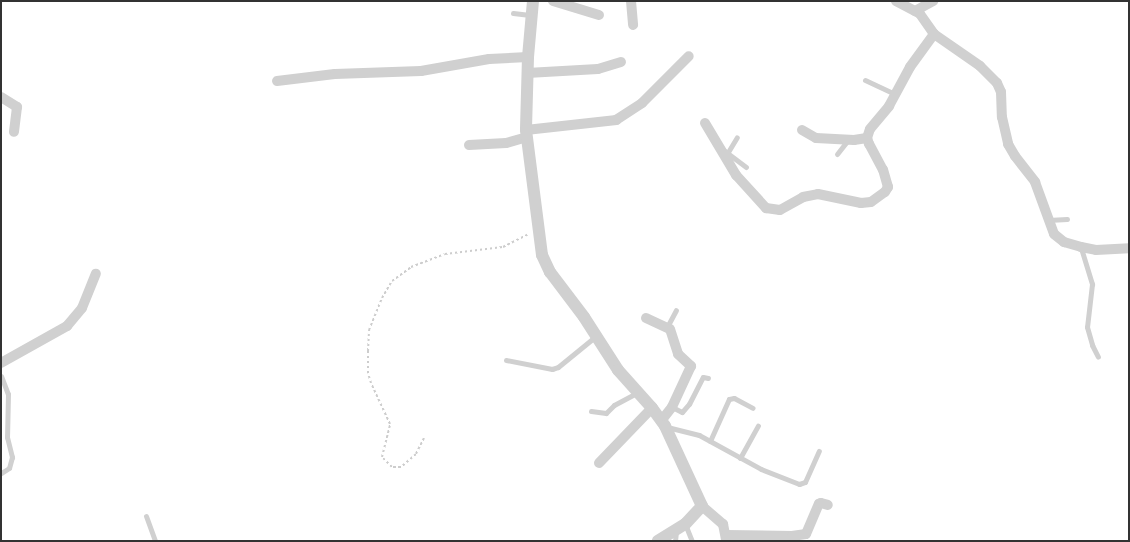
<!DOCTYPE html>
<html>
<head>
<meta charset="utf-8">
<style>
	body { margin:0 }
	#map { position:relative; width:1130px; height:542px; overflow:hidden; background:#fff; font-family:Arial,sans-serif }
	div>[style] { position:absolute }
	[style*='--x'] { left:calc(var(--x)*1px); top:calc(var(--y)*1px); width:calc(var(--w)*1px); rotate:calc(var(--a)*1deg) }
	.path>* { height:2px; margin-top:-1px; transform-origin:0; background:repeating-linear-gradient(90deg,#cdcdcd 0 2.5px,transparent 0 5px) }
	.service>* { height:5px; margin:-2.5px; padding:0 2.5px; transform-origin:2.5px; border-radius:2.5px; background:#d0d0d0 }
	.minor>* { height:10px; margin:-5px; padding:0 5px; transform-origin:5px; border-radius:5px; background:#d0d0d0 }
	.tertiary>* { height:12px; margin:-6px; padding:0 6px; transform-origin:6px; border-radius:6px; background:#d0d0d0 }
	span { translate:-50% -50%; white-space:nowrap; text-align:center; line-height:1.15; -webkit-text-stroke:5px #fff; paint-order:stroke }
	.frame { position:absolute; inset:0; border:2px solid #333; pointer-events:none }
</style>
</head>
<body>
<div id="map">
	<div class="path">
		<div style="--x:424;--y:438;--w:18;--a:117"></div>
		<div style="--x:416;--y:454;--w:20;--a:139"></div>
		<div style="--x:401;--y:467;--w:9;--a:180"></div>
		<div style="--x:392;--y:467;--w:14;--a:-135"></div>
		<div style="--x:382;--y:457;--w:34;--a:-76"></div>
		<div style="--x:390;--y:424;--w:45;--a:-114.9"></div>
		<div style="--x:371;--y:383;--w:10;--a:-107"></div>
		<div style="--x:368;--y:373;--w:22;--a:-90"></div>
		<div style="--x:368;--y:351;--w:21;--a:-87"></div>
		<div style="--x:369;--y:330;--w:35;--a:-68"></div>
		<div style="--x:382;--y:298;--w:20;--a:-60"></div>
		<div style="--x:392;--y:281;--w:24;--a:-36"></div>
		<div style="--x:411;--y:267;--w:36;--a:-21"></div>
		<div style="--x:445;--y:254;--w:58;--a:-6.9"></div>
		<div style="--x:503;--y:247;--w:28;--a:-27"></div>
	</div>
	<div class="service">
		<div style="--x:513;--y:13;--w:17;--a:7"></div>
		<div style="--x:865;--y:80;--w:33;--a:25"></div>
		<div style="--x:722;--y:149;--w:30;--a:37"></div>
		<div style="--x:728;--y:152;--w:17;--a:-59"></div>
		<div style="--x:837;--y:154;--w:16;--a:-52"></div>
		<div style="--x:1048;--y:220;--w:19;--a:-3"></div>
		<div style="--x:1081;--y:248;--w:38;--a:73"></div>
		<div style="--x:1092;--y:284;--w:43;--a:96.6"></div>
		<div style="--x:1087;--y:327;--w:19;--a:74"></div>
		<div style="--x:1092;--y:345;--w:13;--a:63"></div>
		<div style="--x:667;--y:327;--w:19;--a:-62"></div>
		<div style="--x:506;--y:360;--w:47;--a:11.1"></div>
		<div style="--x:552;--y:369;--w:6;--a:-18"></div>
		<div style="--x:558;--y:367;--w:49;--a:-39.2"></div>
		<div style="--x:1;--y:376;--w:19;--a:69"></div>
		<div style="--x:8;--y:394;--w:43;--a:91.3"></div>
		<div style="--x:7;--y:437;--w:21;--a:76"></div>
		<div style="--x:12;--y:457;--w:11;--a:105"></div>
		<div style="--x:9;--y:468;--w:9;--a:148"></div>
		<div style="--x:672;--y:407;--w:11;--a:27"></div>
		<div style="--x:682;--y:412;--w:11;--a:-49"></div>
		<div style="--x:689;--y:404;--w:30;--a:-63"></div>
		<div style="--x:703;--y:377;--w:5;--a:11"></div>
		<div style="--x:591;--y:411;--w:15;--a:8"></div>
		<div style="--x:606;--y:413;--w:11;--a:-45"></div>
		<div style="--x:614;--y:405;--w:26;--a:-28"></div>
		<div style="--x:667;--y:427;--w:33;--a:14"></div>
		<div style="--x:699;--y:435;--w:71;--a:28.7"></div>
		<div style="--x:761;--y:469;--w:41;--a:21.5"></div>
		<div style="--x:799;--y:484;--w:6;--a:-18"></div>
		<div style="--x:805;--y:482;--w:34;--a:-66"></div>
		<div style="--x:710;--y:441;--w:46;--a:-65.7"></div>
		<div style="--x:729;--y:399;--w:5;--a:-11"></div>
		<div style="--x:734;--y:398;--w:21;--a:28"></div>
		<div style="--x:740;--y:458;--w:37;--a:-61"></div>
		<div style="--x:146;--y:516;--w:27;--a:70"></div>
		<div style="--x:685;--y:524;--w:18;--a:68"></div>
		<div style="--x:675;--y:541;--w:10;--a:-84"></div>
	</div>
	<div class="minor">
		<div style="--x:553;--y:1;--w:48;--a:16.9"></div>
		<div style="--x:631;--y:1;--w:24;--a:85"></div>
		<div style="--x:896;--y:1;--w:27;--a:28"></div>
		<div style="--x:920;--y:14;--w:24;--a:55"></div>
		<div style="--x:934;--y:34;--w:56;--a:34.8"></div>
		<div style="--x:980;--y:66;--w:24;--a:45"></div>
		<div style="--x:997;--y:83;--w:10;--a:66"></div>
		<div style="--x:1001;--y:92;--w:25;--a:88"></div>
		<div style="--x:1002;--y:117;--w:28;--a:77"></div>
		<div style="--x:1008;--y:144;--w:14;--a:60"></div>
		<div style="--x:1015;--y:156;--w:33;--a:52"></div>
		<div style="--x:1035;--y:182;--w:55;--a:69.9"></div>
		<div style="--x:1054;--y:234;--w:13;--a:39"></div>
		<div style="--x:1064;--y:242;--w:18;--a:16"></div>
		<div style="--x:1081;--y:247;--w:15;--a:11"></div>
		<div style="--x:1096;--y:250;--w:33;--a:-3"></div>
		<div style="--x:915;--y:11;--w:21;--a:-29"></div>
		<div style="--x:527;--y:73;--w:71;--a:-3.2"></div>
		<div style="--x:598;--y:69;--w:24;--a:-17"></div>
		<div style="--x:277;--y:81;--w:58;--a:-6.9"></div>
		<div style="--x:335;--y:74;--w:86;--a:-2"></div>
		<div style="--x:421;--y:71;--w:69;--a:-10"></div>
		<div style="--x:489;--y:59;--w:39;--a:-3"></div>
		<div style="--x:1;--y:97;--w:19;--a:32"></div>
		<div style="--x:17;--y:107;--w:25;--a:97"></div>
		<div style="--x:705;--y:123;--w:61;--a:59.2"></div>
		<div style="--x:736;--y:175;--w:45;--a:47.7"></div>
		<div style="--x:766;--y:208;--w:14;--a:8"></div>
		<div style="--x:780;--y:210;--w:26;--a:-29"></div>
		<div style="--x:803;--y:197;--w:15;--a:-11"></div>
		<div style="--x:818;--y:194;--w:44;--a:11.8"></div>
		<div style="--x:861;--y:203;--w:10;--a:-6"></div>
		<div style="--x:871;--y:202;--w:17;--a:-36"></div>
		<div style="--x:885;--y:192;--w:6;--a:-59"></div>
		<div style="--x:888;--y:187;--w:18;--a:-106"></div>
		<div style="--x:883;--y:170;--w:30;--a:-118"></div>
		<div style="--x:869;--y:144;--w:6;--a:-108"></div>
		<div style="--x:867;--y:138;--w:9;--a:-72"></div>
		<div style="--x:870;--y:129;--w:30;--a:-50"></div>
		<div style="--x:889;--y:106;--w:44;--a:-61.7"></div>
		<div style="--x:910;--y:67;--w:41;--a:-54"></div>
		<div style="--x:526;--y:130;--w:91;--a:-6.3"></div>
		<div style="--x:616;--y:120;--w:31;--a:-33"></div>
		<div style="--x:642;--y:103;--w:66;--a:-45"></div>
		<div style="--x:802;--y:130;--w:16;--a:30"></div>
		<div style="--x:816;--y:138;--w:38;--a:3"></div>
		<div style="--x:854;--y:140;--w:13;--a:-9"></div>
		<div style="--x:469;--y:145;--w:37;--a:-3"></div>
		<div style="--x:506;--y:143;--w:22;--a:-16"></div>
		<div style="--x:646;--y:318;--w:26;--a:25"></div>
		<div style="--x:670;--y:329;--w:26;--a:72"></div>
		<div style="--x:678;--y:354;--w:18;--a:43"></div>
		<div style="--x:691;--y:366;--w:45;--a:114.9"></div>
		<div style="--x:672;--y:407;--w:18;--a:128"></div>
		<div style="--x:1;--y:363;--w:76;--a:-29.3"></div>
		<div style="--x:67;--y:326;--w:23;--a:-50"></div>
		<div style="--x:82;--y:308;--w:37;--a:-68"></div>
		<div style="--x:599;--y:463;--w:76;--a:-46.1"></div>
		<div style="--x:702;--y:506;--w:28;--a:41"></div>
		<div style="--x:723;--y:524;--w:16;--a:79"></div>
		<div style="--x:726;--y:535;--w:66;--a:0.9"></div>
		<div style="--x:792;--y:536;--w:14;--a:-8"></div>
		<div style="--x:806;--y:534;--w:33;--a:-67"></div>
		<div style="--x:819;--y:504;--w:2;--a:-27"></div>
		<div style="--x:821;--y:503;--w:7;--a:16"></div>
	</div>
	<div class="tertiary">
		<div style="--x:533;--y:1;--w:56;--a:95.1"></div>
		<div style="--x:528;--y:57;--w:73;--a:91.6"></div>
		<div style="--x:526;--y:130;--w:126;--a:82.7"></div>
		<div style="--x:542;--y:255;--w:19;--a:65"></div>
		<div style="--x:550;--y:272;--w:56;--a:52.9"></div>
		<div style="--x:584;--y:317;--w:63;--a:57.3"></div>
		<div style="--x:618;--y:370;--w:51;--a:48.2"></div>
		<div style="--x:652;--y:408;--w:22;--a:54"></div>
		<div style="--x:665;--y:426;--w:88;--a:65.2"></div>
		<div style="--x:702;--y:506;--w:25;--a:133"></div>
		<div style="--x:685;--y:524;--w:32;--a:148"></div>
	</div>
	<div class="frame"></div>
</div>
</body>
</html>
